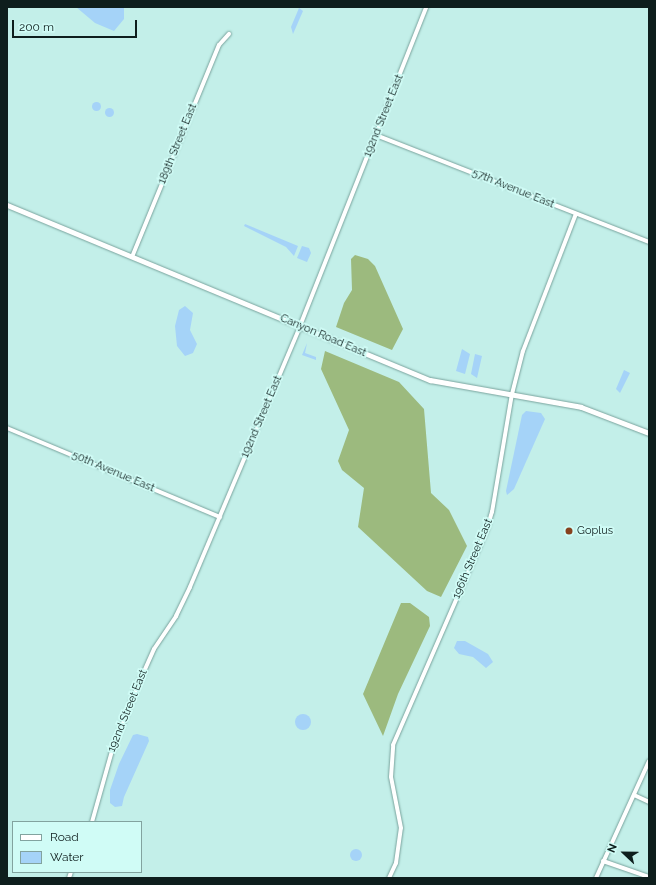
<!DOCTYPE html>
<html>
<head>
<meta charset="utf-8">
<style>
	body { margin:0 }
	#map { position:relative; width:656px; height:885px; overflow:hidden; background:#c3efe9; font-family:Raleway,sans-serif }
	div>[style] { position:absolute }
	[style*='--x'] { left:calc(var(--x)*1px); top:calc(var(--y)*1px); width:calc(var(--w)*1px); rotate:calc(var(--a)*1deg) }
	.forest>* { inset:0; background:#9cba7e }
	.water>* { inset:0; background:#a5d3f8 }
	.round { border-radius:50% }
	.roads { filter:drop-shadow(0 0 1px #79a39d) drop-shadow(0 0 1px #79a39d) }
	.minor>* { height:4px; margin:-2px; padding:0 2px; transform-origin:2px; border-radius:2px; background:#fff }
	.major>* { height:5px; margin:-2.5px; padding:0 2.5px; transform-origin:2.5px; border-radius:2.5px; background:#fff }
	.dots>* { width:11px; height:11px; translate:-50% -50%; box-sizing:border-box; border:2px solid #d0fcf6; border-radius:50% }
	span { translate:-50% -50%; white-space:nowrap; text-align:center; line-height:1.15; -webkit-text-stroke:3.5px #d0fcf6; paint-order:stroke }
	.street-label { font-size:11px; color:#0e1e1d }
	.poi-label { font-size:11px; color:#0e1e1d }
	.left { translate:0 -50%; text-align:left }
	.frame { position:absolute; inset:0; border:8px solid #0e1e1d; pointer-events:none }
	.legend { position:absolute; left:12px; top:821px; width:130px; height:52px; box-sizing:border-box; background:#d0fcf6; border:1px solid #82a39f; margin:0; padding:5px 7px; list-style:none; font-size:12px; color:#0e1e1d }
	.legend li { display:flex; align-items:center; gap:8px; height:20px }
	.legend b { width:20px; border:1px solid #82a39f }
	.north { position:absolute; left:604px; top:833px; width:40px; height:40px; -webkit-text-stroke:3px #d0fcf6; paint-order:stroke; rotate:292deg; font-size:11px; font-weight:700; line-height:16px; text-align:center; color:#0e1e1d }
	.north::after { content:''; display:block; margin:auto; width:14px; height:18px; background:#0e1e1d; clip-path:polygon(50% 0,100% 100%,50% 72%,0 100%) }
	.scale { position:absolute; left:12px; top:20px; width:125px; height:18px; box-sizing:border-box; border:2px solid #0e1e1d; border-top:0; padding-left:5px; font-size:12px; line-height:14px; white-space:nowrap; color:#0e1e1d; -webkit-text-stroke:3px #d0fcf6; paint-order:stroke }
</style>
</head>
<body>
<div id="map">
	<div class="forest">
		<div style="clip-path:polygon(355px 255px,368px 259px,375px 266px,403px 329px,392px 350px,336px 327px,344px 303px,352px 290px,351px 259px)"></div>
		<div style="clip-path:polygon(325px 351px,399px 382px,424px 409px,431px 493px,449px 510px,467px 546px,441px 597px,427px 591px,358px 527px,364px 488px,342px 470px,338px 461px,349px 430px,321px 369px)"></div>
		<div style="clip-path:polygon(401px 603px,410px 603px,429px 617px,430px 626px,398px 694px,383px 736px,363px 694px)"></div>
	</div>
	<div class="water">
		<div style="clip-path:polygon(76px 7px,124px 7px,124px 19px,114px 31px,95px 23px)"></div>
		<div style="clip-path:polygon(299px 8px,303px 11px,293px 34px,291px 27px)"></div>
		<div class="round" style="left:91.5px;top:101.5px;width:9px;height:9px"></div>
		<div class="round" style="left:104.5px;top:107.5px;width:9px;height:9px"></div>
		<div style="clip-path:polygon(245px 224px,298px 246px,294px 256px,286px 247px,244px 226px)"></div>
		<div style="clip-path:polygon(302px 246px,309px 248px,311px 253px,307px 262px,297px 258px)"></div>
		<div style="clip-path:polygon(185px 306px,193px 313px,190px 330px,197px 344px,193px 353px,185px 356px,177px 346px,175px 326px,179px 310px)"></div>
		<div style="clip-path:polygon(307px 343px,305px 353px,316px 357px,316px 360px,302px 355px)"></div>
		<div style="clip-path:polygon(462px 349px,470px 354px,465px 374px,456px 371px)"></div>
		<div style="clip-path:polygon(475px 354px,482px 356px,477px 378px,471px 374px)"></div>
		<div style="clip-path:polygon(624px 370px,630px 373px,620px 393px,616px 389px)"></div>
		<div style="clip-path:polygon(526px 411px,541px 413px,545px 419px,514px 489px,507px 495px,506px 491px,522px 415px)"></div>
		<div style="clip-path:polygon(457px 641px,465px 641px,488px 654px,493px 662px,486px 668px,473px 657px,459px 654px,454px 648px)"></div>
		<div class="round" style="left:295px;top:714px;width:16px;height:16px"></div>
		<div style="clip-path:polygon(137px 734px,148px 737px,149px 741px,124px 797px,122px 806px,115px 807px,110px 803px,110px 790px,119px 764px,133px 735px)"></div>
		<div class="round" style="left:350px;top:849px;width:12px;height:12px"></div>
	</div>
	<div class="roads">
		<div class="minor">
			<div style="--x:376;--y:135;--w:293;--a:21.4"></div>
			<div style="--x:132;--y:257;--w:229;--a:-67.7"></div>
			<div style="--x:219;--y:45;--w:15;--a:-48"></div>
			<div style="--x:7;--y:428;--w:231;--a:22.7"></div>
			<div style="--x:634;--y:795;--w:17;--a:25"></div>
			<div style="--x:92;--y:822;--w:74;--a:-74.3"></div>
			<div style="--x:112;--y:751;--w:71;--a:-68.5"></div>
			<div style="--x:138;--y:685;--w:39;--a:-66"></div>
			<div style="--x:154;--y:649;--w:40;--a:-56"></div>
			<div style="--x:176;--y:616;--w:32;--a:-64"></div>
			<div style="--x:190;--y:587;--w:283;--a:-67.1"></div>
			<div style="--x:300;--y:326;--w:343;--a:-68.4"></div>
			<div style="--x:603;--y:861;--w:49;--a:19.2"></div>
			<div style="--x:69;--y:878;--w:6;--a:-72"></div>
			<div style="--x:389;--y:878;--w:17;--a:-65"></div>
			<div style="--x:396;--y:863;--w:35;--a:-82"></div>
			<div style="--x:401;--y:828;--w:52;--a:-101.1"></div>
			<div style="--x:391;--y:777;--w:32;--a:-86"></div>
			<div style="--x:393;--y:745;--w:236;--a:-66.5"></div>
			<div style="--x:487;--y:529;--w:18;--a:-74"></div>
			<div style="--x:492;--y:512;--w:120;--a:-80.4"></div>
			<div style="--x:512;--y:394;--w:44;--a:-75.7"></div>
			<div style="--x:523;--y:351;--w:147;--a:-68.9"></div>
			<div style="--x:596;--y:878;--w:128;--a:-65.6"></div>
		</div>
		<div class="major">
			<div style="--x:7;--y:205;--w:458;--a:22.5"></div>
			<div style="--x:430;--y:380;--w:153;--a:10.1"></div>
			<div style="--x:581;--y:407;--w:73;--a:20.9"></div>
		</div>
	</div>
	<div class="dots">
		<div style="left:569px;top:531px;background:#87411d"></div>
	</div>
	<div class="street-label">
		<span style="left:384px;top:116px;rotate:-68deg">192nd Street East</span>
		<span style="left:178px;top:144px;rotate:-68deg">189th Street East</span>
		<span style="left:513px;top:189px;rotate:22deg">57th Avenue East</span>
		<span style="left:323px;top:336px;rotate:23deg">Canyon Road East</span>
		<span style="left:262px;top:417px;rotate:-67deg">192nd Street East</span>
		<span style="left:113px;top:472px;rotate:23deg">50th Avenue East</span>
		<span style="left:473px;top:559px;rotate:-67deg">196th Street East</span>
		<span style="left:128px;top:711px;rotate:-68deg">192nd Street East</span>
	</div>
	<div class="poi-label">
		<span class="left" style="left:577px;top:531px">Goplus</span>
	</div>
	<div class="frame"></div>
	<ul class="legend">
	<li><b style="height:5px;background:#fff"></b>Road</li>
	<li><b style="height:11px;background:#a5d3f8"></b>Water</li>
	</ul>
	<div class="north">N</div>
	<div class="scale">200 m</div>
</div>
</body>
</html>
